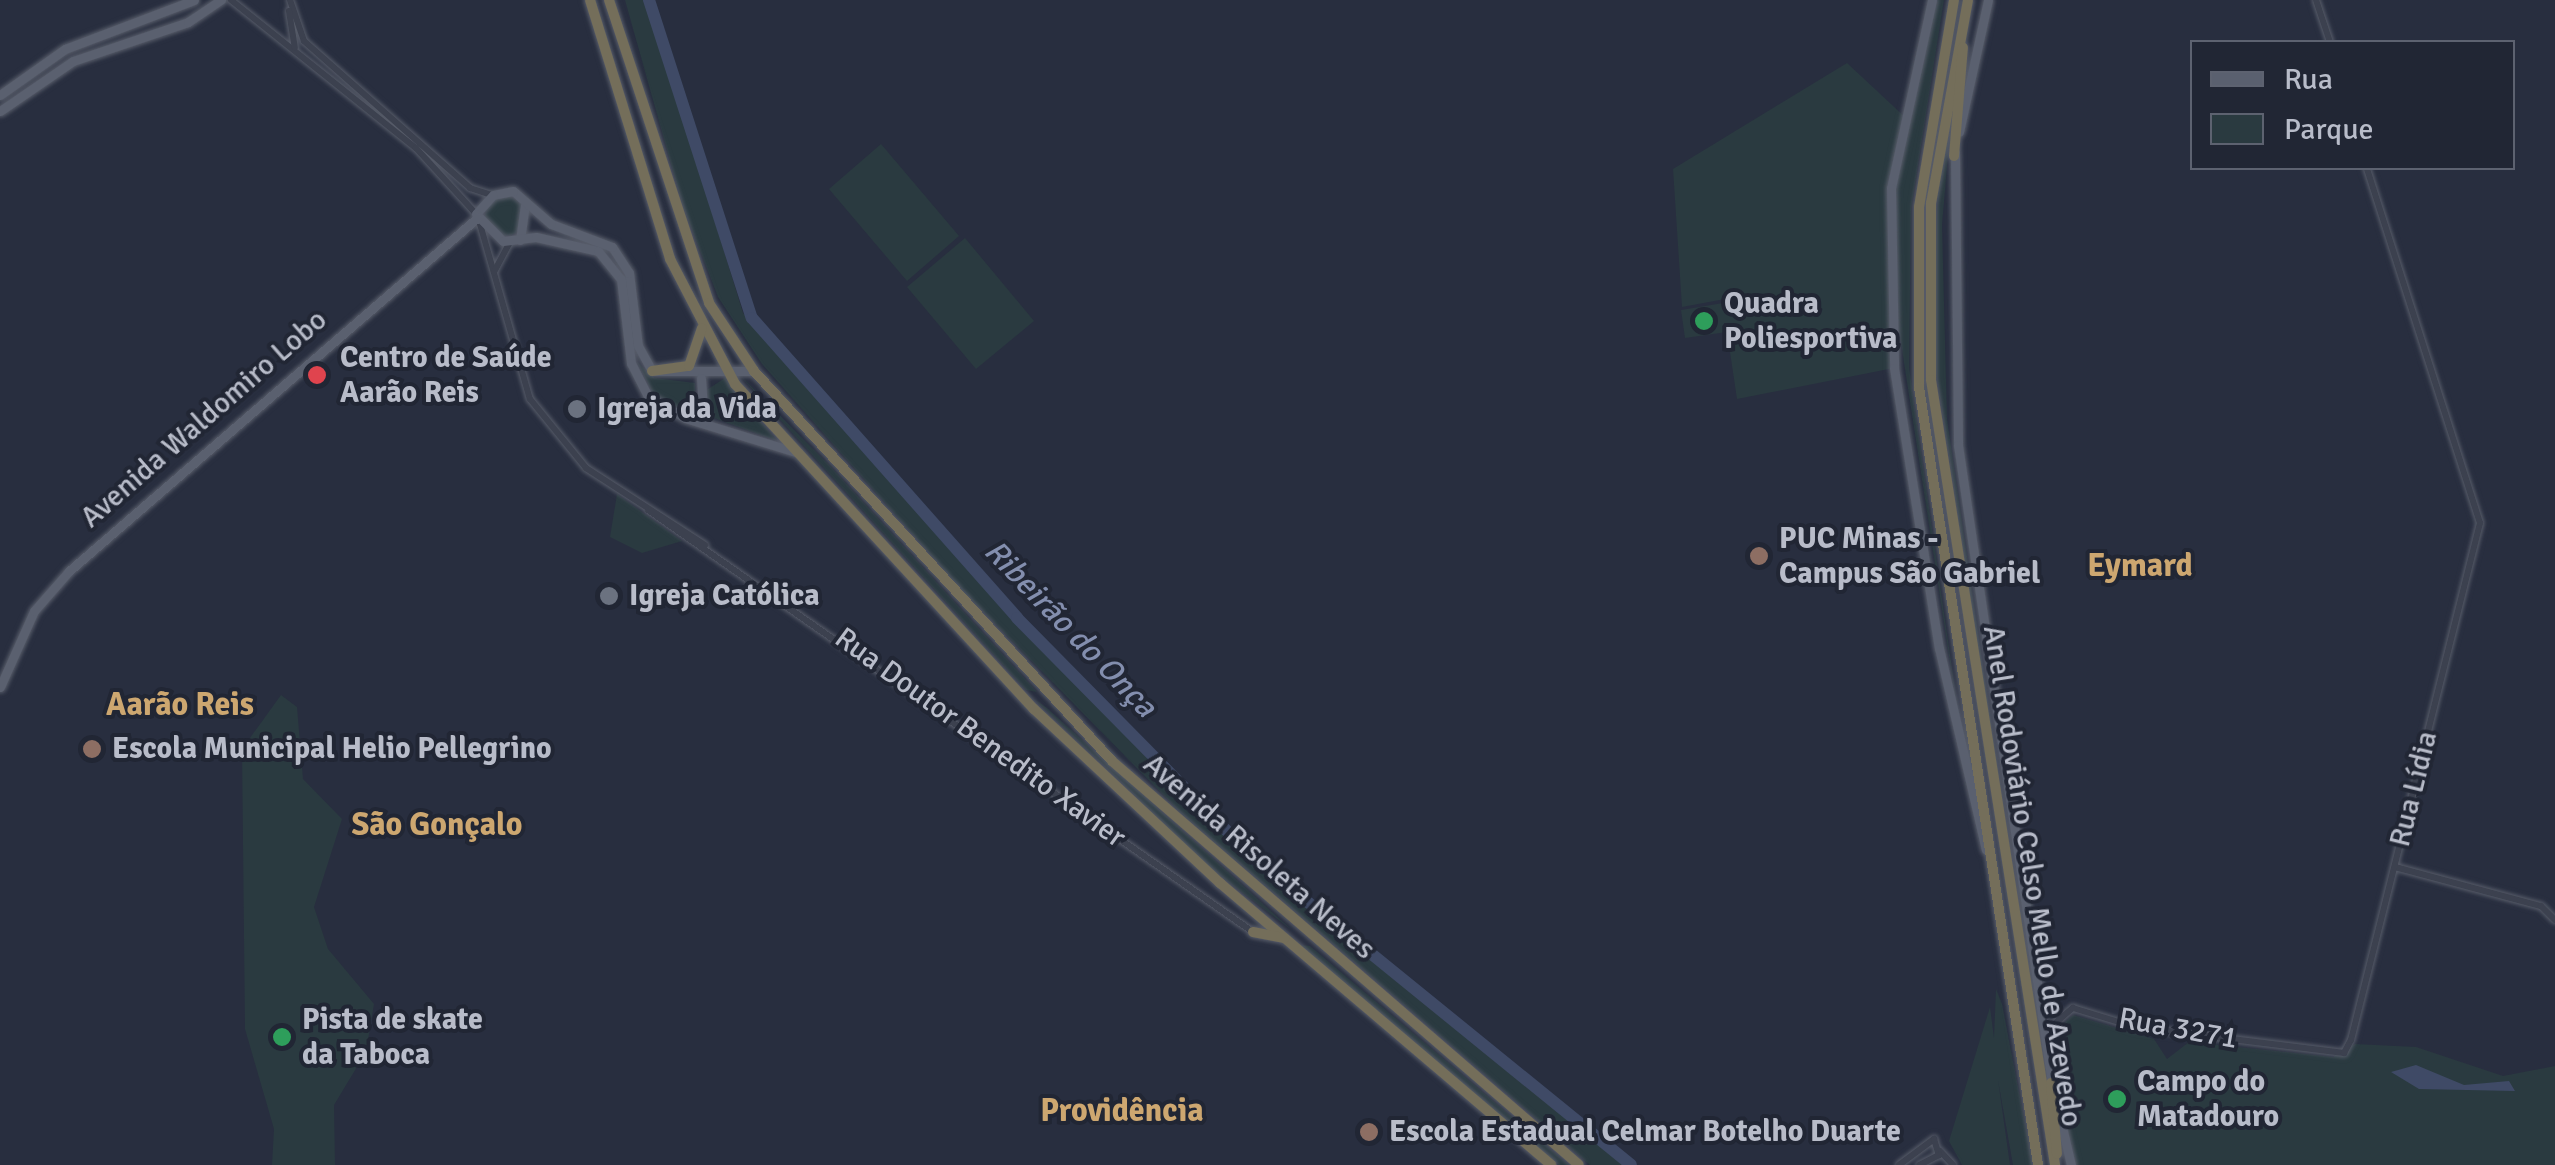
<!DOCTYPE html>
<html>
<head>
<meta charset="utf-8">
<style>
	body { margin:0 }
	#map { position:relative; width:2555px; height:1165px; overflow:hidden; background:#282e3f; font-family:Signika,sans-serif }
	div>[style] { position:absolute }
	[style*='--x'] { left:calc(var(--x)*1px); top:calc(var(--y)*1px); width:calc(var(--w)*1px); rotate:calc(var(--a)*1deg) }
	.green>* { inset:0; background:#2a3a40 }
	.round { border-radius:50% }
	.water>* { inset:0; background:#3f4a66 }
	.river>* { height:12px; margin:-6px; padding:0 6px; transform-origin:6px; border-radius:6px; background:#3f4a66 }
	.roads { filter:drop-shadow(0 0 2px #575c69) drop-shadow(0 0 2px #575c69) }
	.minor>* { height:6px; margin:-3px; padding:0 3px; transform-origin:3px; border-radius:3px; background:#3c414f }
	.major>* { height:9px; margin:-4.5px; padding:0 4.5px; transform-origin:4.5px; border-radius:4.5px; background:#5a606f }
	.highway>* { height:10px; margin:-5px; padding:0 5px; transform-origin:5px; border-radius:5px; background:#746e5a }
	.dots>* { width:28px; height:28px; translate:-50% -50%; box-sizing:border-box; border:5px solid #212634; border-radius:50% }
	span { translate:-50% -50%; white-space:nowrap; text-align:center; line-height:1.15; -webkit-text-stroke:8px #212634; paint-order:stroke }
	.poi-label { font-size:30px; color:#b8bcc9; font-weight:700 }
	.left { translate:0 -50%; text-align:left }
	.street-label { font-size:30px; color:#b8bcc9 }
	.neighbourhood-label { font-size:32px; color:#cda770; font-weight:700 }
	.water-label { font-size:32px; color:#838eae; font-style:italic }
	.legend { position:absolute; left:2190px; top:40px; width:325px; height:130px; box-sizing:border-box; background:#212634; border:2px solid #5d6270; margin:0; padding:12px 18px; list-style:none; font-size:30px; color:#b8bcc9 }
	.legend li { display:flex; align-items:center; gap:20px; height:50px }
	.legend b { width:50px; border:2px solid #5d6270 }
</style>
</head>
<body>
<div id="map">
	<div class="green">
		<div style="clip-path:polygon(625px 0,647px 0,743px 313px,1053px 658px,1246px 854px,1628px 1165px,1590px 1165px,1180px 812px,963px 591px,762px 364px,718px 297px,683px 207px)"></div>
		<div style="clip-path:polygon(1936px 0,1944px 0,1911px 209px,1909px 367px,1964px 753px,1892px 284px,1894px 368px,1737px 399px,1727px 332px,1685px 338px,1681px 310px,1723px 303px,1726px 315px,1725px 299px,1682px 307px,1673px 169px,1847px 63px,1906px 118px)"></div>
		<div style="clip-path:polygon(1954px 84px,1942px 225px,1947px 419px,2032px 1004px,1934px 359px,1938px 185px)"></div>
		<div style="clip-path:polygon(881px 144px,959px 236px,907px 281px,829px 189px)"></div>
		<div class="round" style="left:485px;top:196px;width:40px;height:40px"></div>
		<div style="clip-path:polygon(965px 238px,1034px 321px,976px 369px,907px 287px)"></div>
		<div style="clip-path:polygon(637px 362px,655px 378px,695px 383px,695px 417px,654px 396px)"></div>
		<div style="clip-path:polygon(735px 370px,830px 466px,1037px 692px,1026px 690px)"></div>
		<div style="clip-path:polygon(725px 378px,777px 441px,706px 415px,705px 391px)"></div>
		<div style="clip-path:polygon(617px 494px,682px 541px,642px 553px,610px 537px)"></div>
		<div style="clip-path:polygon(281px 695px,297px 707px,303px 779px,342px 819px,314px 907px,328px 949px,374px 1004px,366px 1052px,334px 1105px,335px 1165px,272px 1165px,274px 1129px,245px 1029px,242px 749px)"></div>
		<div style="clip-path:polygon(1033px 698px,1047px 708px,1293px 931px,1215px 872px)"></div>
		<div style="clip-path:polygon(1301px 945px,1310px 946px,1569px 1165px,1559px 1165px)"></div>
		<div style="clip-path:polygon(1996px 989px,2002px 1004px,2033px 1165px,2013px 1165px,1998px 1080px,2010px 1165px,1962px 1165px,1949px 1141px,1990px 1007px,1994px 1038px)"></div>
		<div style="clip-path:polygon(2073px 1015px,2154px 1039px,2167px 1059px,2189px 1042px,2333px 1057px,2355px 1044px,2416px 1047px,2503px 1076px,2555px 1066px,2555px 1165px,2076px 1165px,2050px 1050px,2051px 1035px)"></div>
	</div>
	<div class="water">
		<div style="clip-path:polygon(2416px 1065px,2464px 1085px,2509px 1081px,2515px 1091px,2419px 1089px,2391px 1072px)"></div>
	</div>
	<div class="river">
		<div style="--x:649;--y:0;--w:334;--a:72.1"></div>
		<div style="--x:752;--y:318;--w:400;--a:48.5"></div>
		<div style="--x:1017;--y:618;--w:340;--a:45.4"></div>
		<div style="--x:1256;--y:860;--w:483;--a:39.1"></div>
	</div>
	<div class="roads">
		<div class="minor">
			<div style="--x:231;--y:0;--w:237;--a:38.7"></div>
			<div style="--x:416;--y:148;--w:89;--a:47.7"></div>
			<div style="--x:290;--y:0;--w:43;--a:71.1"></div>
			<div style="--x:304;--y:41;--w:222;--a:41.5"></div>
			<div style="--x:470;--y:188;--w:23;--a:18"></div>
			<div style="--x:2316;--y:0;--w:44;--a:71.6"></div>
			<div style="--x:289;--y:11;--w:37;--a:81"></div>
			<div style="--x:480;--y:224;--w:182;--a:74.1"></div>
			<div style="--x:530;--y:399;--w:89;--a:50.9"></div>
			<div style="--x:586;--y:468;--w:142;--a:32.9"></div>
			<div style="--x:494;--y:272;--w:34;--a:-62"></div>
			<div style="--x:648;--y:510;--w:738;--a:34.9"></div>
			<div style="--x:2395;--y:867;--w:151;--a:15"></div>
			<div style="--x:2541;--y:906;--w:20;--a:45"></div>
			<div style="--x:2045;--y:1032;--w:37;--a:-41"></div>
			<div style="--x:2073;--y:1008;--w:65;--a:17"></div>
			<div style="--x:2135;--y:1027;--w:211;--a:7.1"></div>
			<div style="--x:2344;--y:1053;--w:15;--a:-62"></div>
			<div style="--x:2351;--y:1040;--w:533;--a:-75.99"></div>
			<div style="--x:2480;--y:523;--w:373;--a:-107.7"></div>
			<div style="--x:1940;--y:1151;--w:19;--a:47"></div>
			<div style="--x:1899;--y:1165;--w:44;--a:-36.6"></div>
			<div style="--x:1934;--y:1139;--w:17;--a:73"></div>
			<div style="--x:1939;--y:1155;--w:22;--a:153"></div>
		</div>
		<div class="major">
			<div style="--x:1932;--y:0;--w:192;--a:102.3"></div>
			<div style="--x:1891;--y:188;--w:180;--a:89"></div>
			<div style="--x:1894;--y:368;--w:284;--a:80.9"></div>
			<div style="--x:1939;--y:648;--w:207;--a:76.9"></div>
			<div style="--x:0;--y:95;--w:80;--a:-35.3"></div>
			<div style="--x:65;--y:49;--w:138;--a:-20.8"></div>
			<div style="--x:0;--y:111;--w:88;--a:-34.4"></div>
			<div style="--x:73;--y:61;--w:121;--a:-18.7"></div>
			<div style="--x:188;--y:22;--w:40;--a:-34"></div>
			<div style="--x:1959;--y:132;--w:135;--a:-77.6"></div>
			<div style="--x:1955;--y:152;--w:293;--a:89.4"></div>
			<div style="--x:1958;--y:445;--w:652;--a:81.62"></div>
			<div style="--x:520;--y:240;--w:37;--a:-82"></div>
			<div style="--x:754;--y:371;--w:102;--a:180"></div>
			<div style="--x:652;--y:371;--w:29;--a:-119"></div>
			<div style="--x:638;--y:346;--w:74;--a:-97"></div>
			<div style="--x:629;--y:273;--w:31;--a:-123"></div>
			<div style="--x:612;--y:247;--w:65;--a:-159.3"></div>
			<div style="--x:551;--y:224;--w:50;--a:-139"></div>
			<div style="--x:513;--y:191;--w:20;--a:169"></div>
			<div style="--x:493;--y:195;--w:25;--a:132"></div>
			<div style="--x:476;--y:214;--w:38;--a:45"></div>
			<div style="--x:503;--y:241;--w:33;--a:-7"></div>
			<div style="--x:536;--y:237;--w:64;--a:12.7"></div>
			<div style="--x:598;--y:251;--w:36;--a:51"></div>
			<div style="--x:621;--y:279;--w:85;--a:83.2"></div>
			<div style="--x:631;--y:363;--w:37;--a:63"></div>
			<div style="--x:648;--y:396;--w:43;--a:30.7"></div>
			<div style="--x:685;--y:418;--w:119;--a:17.1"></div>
			<div style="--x:701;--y:378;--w:45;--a:86.2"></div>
			<div style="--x:0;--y:687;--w:83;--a:-65.9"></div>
			<div style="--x:34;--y:611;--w:53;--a:-48.8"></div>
			<div style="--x:69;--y:571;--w:540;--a:-40.87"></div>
			<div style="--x:2057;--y:1105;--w:62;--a:76.9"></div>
		</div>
		<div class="highway">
			<div style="--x:590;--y:0;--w:271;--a:72.8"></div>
			<div style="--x:670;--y:259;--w:141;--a:62.5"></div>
			<div style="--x:735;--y:384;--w:442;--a:47.4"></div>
			<div style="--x:1034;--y:709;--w:255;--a:43.1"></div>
			<div style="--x:1220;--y:883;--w:435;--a:40.4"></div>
			<div style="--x:609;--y:0;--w:319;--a:71.7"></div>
			<div style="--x:709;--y:303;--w:82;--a:56.5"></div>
			<div style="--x:754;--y:371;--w:529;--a:47.45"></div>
			<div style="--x:1112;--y:761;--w:617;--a:40.86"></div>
			<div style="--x:1954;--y:0;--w:210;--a:99.6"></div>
			<div style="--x:1919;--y:207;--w:180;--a:90"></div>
			<div style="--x:1919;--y:387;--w:787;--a:81.3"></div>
			<div style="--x:1968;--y:0;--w:206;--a:100.3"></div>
			<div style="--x:1931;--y:203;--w:177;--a:90"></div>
			<div style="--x:1931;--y:380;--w:795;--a:81.02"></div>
			<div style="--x:1954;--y:156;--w:109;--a:-85.3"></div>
			<div style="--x:652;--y:371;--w:37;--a:-8"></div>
			<div style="--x:689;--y:366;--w:40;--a:-71.1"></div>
			<div style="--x:1253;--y:932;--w:32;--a:11"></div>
			<div style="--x:2051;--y:1083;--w:71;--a:85.2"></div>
		</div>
	</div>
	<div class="dots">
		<div style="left:1704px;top:321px;background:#2e9e5b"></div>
		<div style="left:317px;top:375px;background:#e0444e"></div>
		<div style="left:577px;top:409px;background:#6b7280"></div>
		<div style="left:1759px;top:556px;background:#8d6e63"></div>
		<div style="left:609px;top:596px;background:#6b7280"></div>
		<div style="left:92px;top:749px;background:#8d6e63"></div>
		<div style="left:282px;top:1037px;background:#2e9e5b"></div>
		<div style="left:2117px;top:1099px;background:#2e9e5b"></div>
		<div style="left:1369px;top:1132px;background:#8d6e63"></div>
	</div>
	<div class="poi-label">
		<span class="left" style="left:1724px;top:321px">Quadra<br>Poliesportiva</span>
		<span class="left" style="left:340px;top:375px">Centro de Saúde<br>Aarão Reis</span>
		<span class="left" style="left:597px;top:409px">Igreja da Vida</span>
		<span class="left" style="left:1779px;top:556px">PUC Minas -<br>Campus São Gabriel</span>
		<span class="left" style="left:629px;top:596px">Igreja Católica</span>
		<span class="left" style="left:112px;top:749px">Escola Municipal Helio Pellegrino</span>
		<span class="left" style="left:302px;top:1037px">Pista de skate<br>da Taboca</span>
		<span class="left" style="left:2137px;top:1099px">Campo do<br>Matadouro</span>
		<span class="left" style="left:1389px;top:1132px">Escola Estadual Celmar Botelho Duarte</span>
	</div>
	<div class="street-label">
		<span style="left:204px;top:419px;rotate:-41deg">Avenida Waldomiro Lobo</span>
		<span style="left:980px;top:738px;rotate:36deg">Rua Doutor Benedito Xavier</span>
		<span style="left:2414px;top:789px;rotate:-76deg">Rua Lídia</span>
		<span style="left:1259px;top:857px;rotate:41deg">Avenida Risoleta Neves</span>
		<span style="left:2032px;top:876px;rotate:81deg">Anel Rodoviário Celso Mello de Azevedo</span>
		<span style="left:2178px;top:1029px;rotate:10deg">Rua 3271</span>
	</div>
	<div class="neighbourhood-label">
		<span style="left:2140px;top:566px">Eymard</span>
		<span style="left:180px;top:705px">Aarão Reis</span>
		<span style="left:437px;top:825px">São Gonçalo</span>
		<span style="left:1122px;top:1111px">Providência</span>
	</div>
	<div class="water-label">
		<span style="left:1070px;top:629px;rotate:46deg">Ribeirão do Onça</span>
	</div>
	<ul class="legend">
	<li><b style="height:12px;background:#5a606f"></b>Rua</li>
	<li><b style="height:28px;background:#2a3a40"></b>Parque</li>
	</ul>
</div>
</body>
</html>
